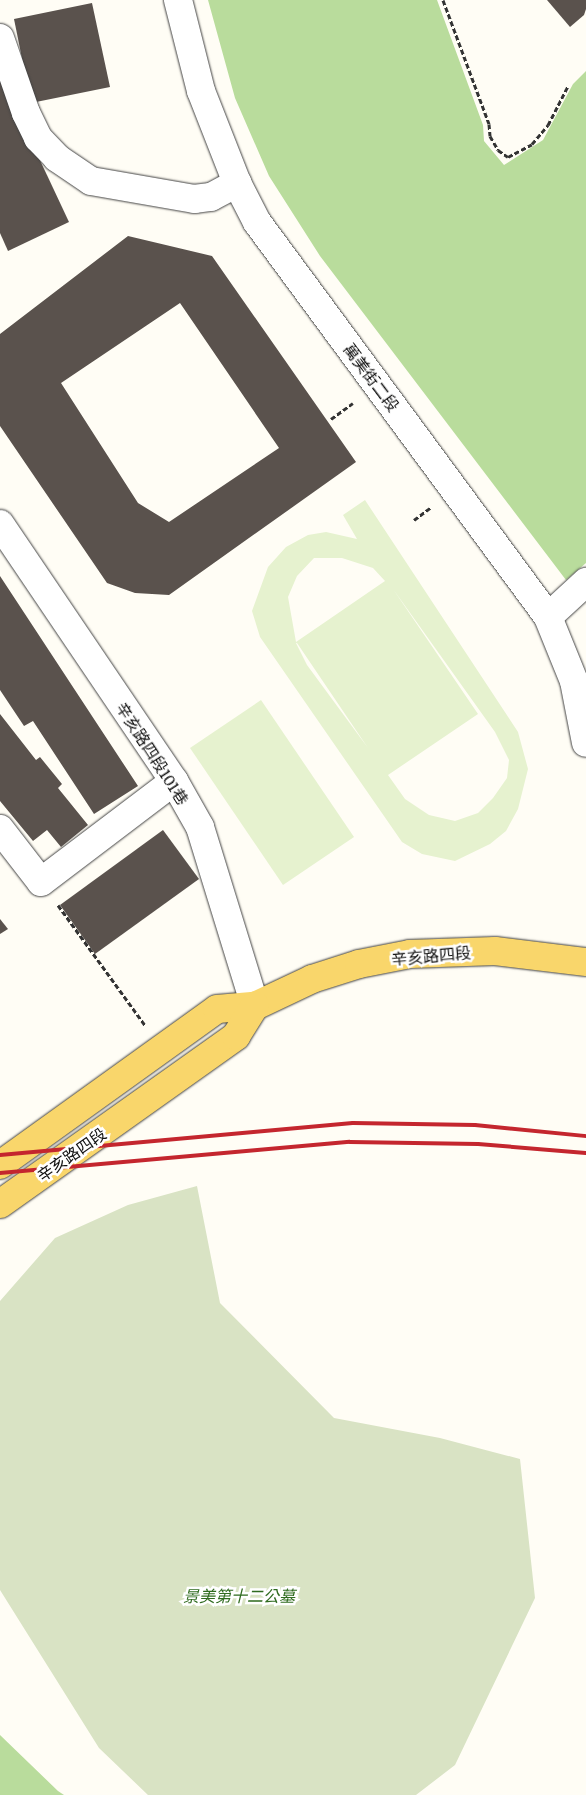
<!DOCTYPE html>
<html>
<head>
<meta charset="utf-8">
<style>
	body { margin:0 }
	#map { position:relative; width:586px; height:1795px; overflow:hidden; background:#fffdf5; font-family:Literata,"Noto Sans TC",serif }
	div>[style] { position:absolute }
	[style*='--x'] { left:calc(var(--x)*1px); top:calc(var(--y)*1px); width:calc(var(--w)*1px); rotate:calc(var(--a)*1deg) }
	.forest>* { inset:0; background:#b9dc9c }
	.cemetery>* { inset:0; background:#d9e3c4 }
	.pitch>* { inset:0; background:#e6f2cf }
	.building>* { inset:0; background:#5a524d }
	.path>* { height:3px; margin-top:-1.5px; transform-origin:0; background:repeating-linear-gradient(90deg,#333 0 5px,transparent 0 7.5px) }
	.roads { filter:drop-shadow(0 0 1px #444) drop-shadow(0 0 1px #444) }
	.minor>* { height:28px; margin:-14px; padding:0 14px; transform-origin:14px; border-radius:14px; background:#fff }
	.major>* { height:28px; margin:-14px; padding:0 14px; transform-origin:14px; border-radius:14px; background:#f9d66b }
	.rail>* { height:4px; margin:-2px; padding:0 2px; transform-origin:2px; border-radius:2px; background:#c4262e }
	span { translate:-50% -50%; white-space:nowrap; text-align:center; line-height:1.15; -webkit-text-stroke:5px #fff; paint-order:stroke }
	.street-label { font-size:16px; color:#111 }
	.park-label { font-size:16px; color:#2f6b1f; font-style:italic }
</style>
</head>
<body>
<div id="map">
	<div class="forest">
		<div style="clip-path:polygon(208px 0,437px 0,483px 125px,484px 141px,504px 165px,543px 140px,573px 84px,586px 71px,586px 563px,566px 580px,320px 256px,269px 176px,235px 98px)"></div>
		<div style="clip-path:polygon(0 1735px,58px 1791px,64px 1795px,0 1795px)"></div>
	</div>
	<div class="cemetery">
		<div style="clip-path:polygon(197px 1186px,220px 1303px,334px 1418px,440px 1438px,520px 1459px,535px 1598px,455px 1765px,416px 1795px,148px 1795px,99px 1748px,0 1590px,0 1301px,55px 1238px,128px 1205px)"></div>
	</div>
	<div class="pitch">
		<div style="clip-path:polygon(evenodd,365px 500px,518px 732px,528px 769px,518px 809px,506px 831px,490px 844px,455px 861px,422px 854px,402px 842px,260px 637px,252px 611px,268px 567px,286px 547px,308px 535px,326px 532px,357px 539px,343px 515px,365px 500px,314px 558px,342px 558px,373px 568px,385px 581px,296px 642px,288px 597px,297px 576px,314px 558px,365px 500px,393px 589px,495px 732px,509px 760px,507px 778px,493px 798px,478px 813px,455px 821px,429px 815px,405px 799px,388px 775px,478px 714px,393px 589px,365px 500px,296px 643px,297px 643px,368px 748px,307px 665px,296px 643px)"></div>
		<div style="clip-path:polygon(261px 700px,354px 837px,283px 885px,190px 748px)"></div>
	</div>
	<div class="building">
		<div style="clip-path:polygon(547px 0,586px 0,586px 9px,584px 15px,570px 27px)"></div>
		<div style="clip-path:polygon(92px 3px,110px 87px,31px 103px,14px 19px)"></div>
		<div style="clip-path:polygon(0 75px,69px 222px,8px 251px,0 233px)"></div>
		<div style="clip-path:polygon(evenodd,128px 236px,212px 256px,356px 462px,169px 595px,135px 593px,107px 583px,0 426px,0 334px,128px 236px,180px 303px,279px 448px,169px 522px,138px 503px,61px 383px,180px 303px)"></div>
		<div style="clip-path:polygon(0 576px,138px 786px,94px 814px,33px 721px,24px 726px,0 690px)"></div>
		<div style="clip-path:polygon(0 714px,36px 760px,40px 757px,62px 784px,58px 788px,88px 825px,61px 847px,47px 830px,33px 841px,0 801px)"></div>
		<div style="clip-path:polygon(163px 830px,199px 879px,95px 954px,60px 905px)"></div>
		<div style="clip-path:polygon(0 919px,8px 929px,0 934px)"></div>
	</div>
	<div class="path">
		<div style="--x:443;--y:0;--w:132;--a:69.6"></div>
		<div style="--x:489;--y:124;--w:12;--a:85"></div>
		<div style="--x:490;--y:136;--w:16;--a:60"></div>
		<div style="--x:498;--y:150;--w:12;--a:35"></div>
		<div style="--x:508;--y:157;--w:27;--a:-28"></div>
		<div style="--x:532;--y:144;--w:25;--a:-50"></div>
		<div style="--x:548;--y:125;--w:44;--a:-62.9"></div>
		<div style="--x:331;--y:419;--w:27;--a:-36"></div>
		<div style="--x:414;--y:520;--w:21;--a:-37"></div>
		<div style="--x:58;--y:905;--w:148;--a:54.1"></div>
	</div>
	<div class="roads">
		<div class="minor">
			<div style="--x:178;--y:0;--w:94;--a:75.8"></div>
			<div style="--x:201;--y:91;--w:99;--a:68.6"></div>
			<div style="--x:237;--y:183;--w:44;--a:62.9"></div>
			<div style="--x:257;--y:222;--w:491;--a:53.6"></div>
			<div style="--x:548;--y:617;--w:69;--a:67.9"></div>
			<div style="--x:574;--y:681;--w:63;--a:79"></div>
			<div style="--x:0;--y:38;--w:79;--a:70.9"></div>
			<div style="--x:26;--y:113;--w:28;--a:64"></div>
			<div style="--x:38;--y:138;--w:28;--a:46"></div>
			<div style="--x:57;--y:158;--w:41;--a:34.1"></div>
			<div style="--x:91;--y:181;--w:105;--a:9.9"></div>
			<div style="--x:194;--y:199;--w:17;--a:-7"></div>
			<div style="--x:211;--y:197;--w:30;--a:-28"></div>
			<div style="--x:0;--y:524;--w:310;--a:55.9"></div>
			<div style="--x:174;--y:781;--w:53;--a:60.5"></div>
			<div style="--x:200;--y:827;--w:187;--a:72.9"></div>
			<div style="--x:548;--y:617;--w:52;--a:-42.6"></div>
			<div style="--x:0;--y:829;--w:67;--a:52.3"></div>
			<div style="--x:41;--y:882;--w:167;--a:-37.2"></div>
		</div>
		<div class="major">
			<div style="--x:0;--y:1165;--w:267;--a:-35.7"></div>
			<div style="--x:217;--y:1009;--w:38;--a:-5"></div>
			<div style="--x:255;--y:1006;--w:63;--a:-25.3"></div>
			<div style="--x:312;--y:979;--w:49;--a:-17.7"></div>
			<div style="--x:359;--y:964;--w:52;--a:-11.1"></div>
			<div style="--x:410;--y:954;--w:85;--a:-2"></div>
			<div style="--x:495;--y:951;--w:92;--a:6.9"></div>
			<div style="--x:0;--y:1204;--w:290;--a:-35.4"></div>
			<div style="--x:236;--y:1036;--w:36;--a:-58"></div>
		</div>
	</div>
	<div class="rail">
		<div style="--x:0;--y:1155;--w:354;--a:-5.2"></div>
		<div style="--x:353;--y:1123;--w:122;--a:0.9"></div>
		<div style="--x:475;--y:1125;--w:112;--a:5.7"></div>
		<div style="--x:0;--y:1173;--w:351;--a:-5.1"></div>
		<div style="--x:350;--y:1142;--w:128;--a:0.9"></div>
		<div style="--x:478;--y:1144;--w:108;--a:4.8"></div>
	</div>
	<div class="street-label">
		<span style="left:372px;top:377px;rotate:53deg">萬美街二段</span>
		<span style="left:153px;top:753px;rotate:57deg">辛亥路四段101巷</span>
		<span style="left:431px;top:955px;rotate:-5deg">辛亥路四段</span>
		<span style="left:71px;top:1154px;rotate:-35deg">辛亥路四段</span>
	</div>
	<div class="park-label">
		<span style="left:239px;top:1595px">景美第十二公墓</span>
	</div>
</div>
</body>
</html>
